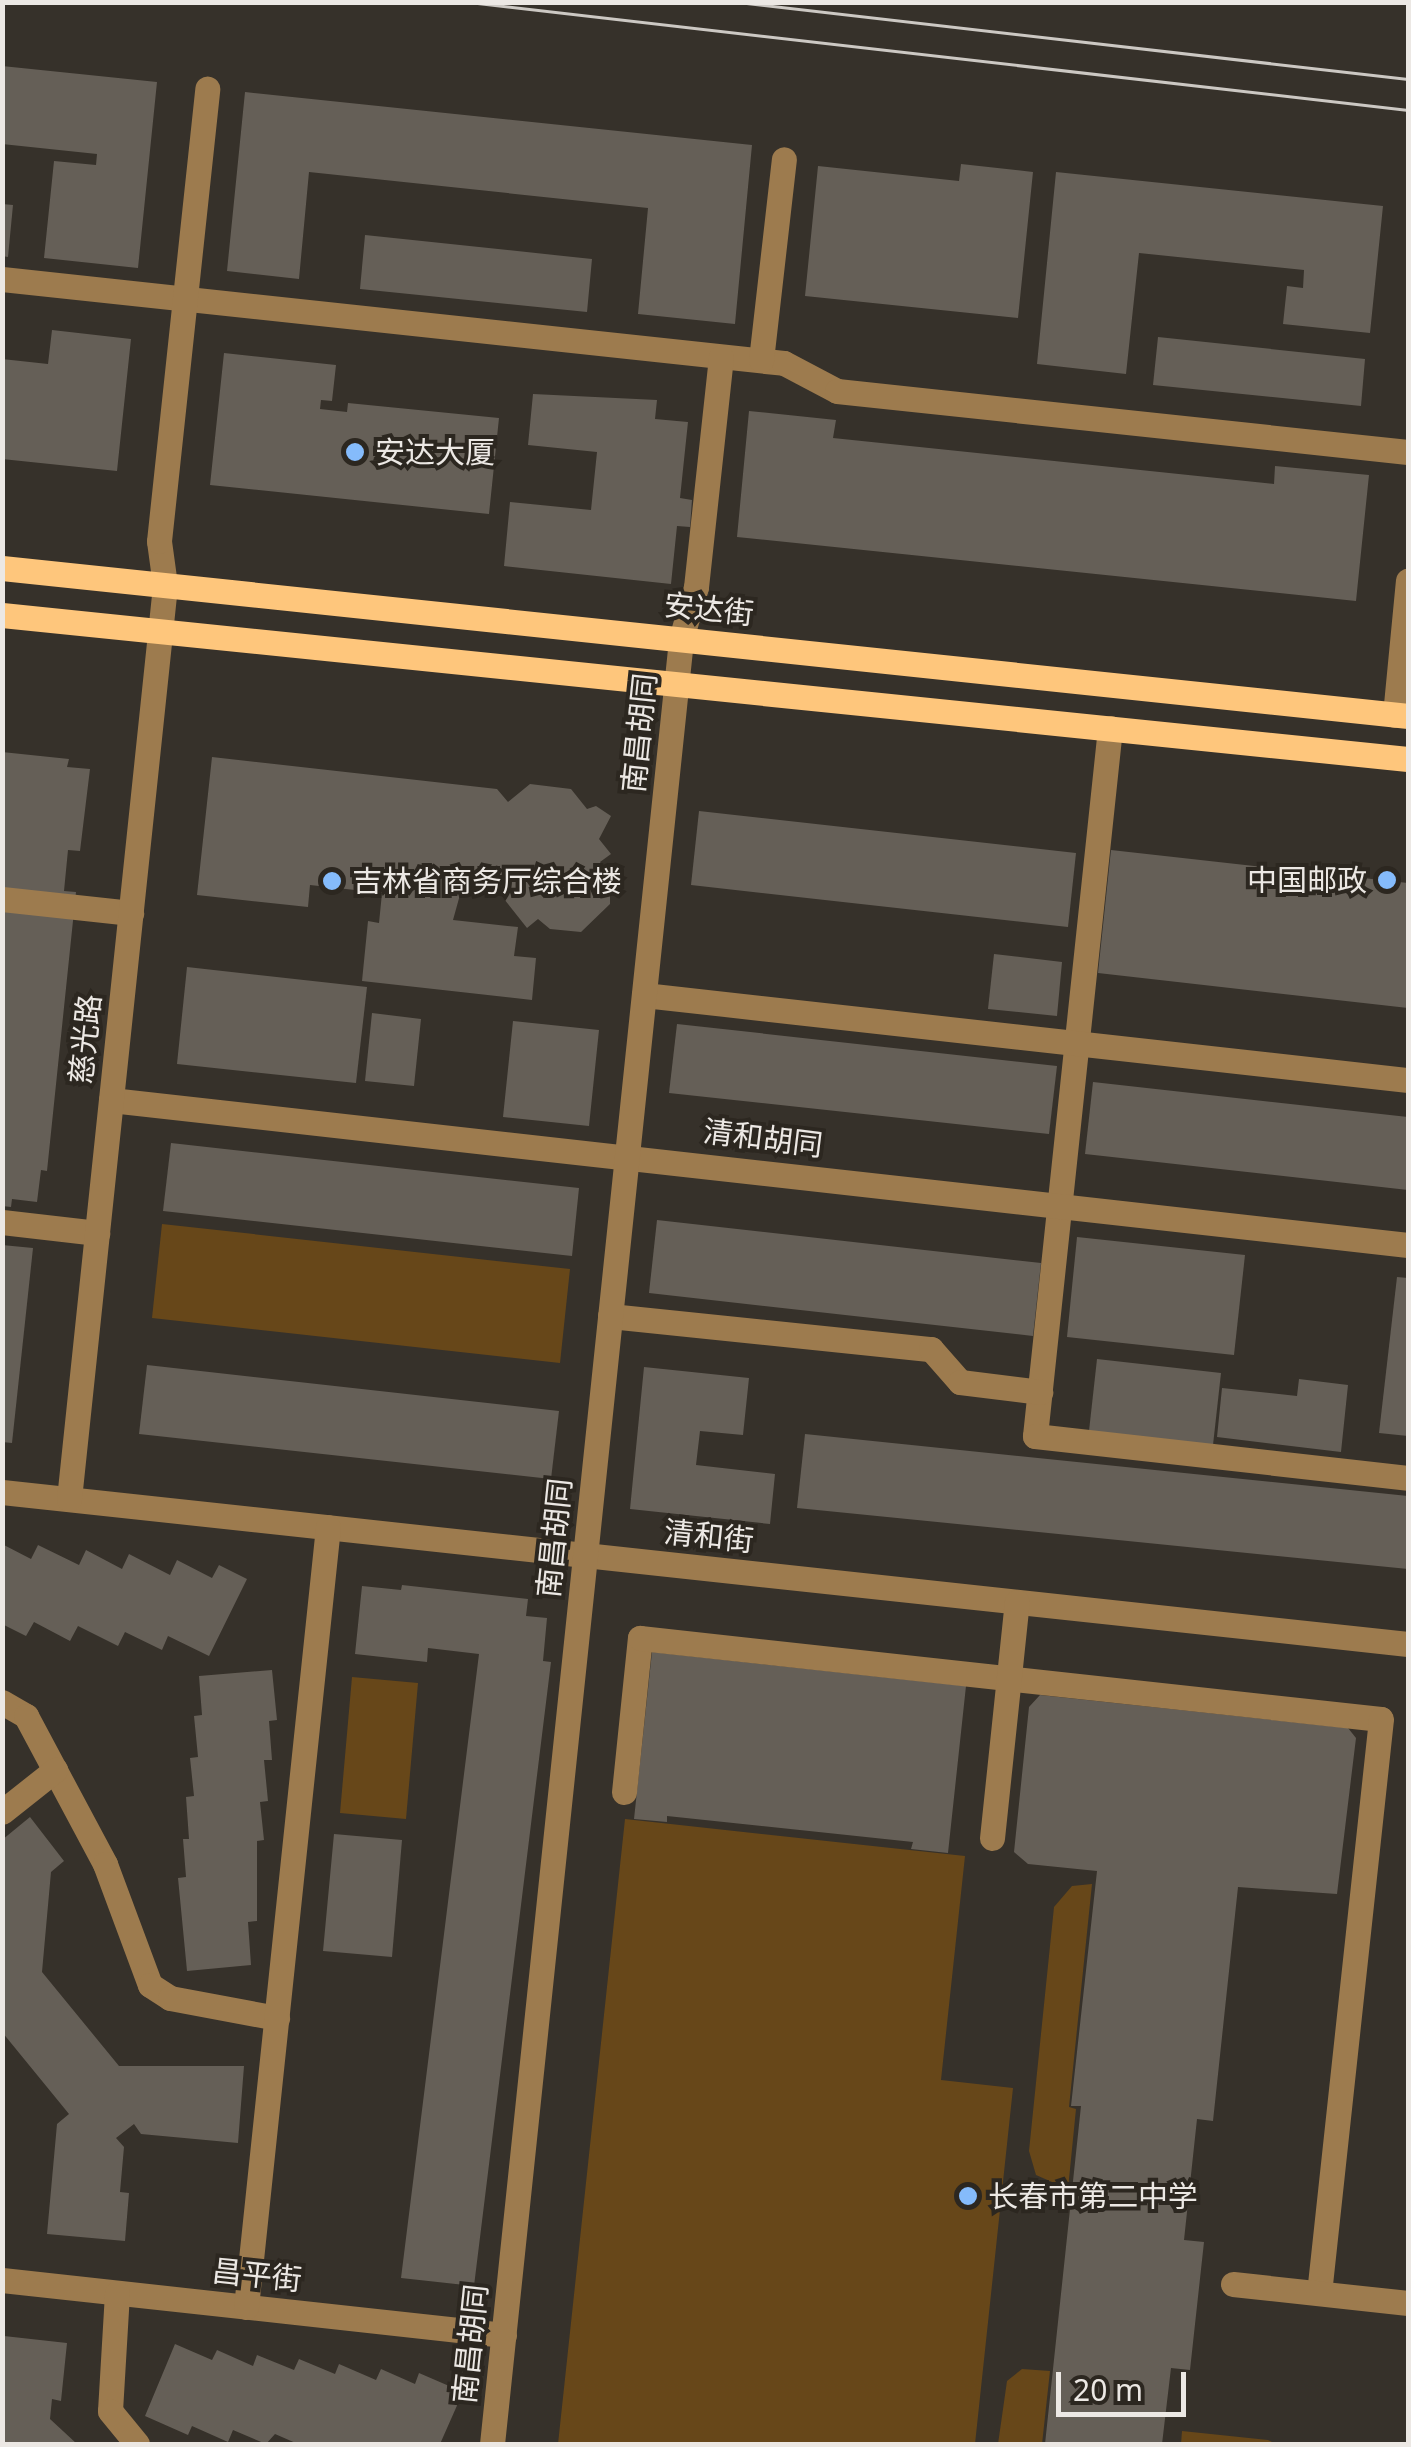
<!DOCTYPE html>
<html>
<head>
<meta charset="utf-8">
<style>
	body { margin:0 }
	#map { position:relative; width:1411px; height:2447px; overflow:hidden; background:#36312a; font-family:"Noto Sans","Noto Sans SC",sans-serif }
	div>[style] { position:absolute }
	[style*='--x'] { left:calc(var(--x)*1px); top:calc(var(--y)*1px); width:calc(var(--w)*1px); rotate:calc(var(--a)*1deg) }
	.green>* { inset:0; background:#674719 }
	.building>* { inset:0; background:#655f57 }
	.minor>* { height:25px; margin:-12.5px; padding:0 12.5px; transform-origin:12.5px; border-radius:12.5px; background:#9d7b4e }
	.major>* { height:25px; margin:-12.5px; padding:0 12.5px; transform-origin:12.5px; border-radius:12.5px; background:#fec67c }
	.tram>* { height:2.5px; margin:-1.25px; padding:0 1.25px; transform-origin:1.25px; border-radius:1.25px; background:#ccc8c3 }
	.dots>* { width:28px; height:28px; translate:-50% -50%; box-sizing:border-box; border:5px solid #2c2720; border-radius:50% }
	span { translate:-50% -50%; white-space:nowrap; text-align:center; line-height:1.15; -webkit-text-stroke:8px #2c2720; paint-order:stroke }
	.poi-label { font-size:30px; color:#ece8e4 }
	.left { translate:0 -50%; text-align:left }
	.right { translate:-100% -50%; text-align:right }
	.street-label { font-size:30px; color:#ece8e4 }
	.frame { position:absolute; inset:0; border:5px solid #ece8e4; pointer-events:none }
	.scale { position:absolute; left:1056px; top:2372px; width:130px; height:45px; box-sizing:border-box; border:5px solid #ece8e4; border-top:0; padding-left:12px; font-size:30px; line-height:35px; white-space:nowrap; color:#ece8e4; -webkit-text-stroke:8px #2c2720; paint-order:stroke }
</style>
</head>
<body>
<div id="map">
	<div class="green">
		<div style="clip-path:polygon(162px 1224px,570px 1269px,560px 1363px,152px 1318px)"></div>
		<div style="clip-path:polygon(352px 1677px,418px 1683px,406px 1819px,340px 1813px)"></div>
		<div style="clip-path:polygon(625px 1819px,965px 1856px,941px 2080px,1013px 2088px,975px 2444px,558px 2444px)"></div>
		<div style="clip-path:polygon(1092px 1884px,1069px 2107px,1076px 2109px,1068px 2189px,1036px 2175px,1029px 2151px,1054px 1907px,1072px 1886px)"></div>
		<div style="clip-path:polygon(1022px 2369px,1050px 2371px,1042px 2444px,998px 2444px,1007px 2381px)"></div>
		<div style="clip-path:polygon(1182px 2431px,1268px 2440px,1276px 2444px,1181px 2444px)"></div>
	</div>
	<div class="building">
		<div style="clip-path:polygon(2px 66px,157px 82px,138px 268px,44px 258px,54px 161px,96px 165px,97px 154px,2px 144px)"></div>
		<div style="clip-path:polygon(245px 92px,752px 145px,735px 324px,638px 314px,648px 208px,309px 172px,299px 279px,227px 271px)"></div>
		<div style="clip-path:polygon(961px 164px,1033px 172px,1018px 318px,805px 296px,818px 166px,959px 181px)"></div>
		<div style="clip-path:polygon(1056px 172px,1383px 206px,1370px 333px,1283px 324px,1287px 286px,1303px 288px,1304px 270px,1139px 253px,1126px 374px,1037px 364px)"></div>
		<div style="clip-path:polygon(2px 204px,13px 205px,8px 257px,2px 256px)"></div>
		<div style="clip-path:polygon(365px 235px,592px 259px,587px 312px,360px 289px)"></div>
		<div style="clip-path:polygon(52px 330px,131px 339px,117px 471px,2px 459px,2px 359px,48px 364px)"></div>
		<div style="clip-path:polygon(1158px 337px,1365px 359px,1361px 406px,1153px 385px)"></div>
		<div style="clip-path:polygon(224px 353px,336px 365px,332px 401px,321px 400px,320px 409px,347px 412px,348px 403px,499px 418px,489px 514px,210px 485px)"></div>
		<div style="clip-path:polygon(533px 394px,657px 400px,655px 419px,688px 422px,680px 498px,692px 500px,690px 527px,677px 526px,671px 584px,504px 566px,510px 502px,591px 510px,597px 452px,528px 445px)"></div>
		<div style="clip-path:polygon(749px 411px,836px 420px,833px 438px,1274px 484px,1275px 466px,1369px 475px,1356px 601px,737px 537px)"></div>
		<div style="clip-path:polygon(2px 752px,69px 759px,67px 767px,90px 769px,80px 851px,68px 850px,64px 891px,76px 892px,47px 1171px,41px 1170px,37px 1202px,12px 1199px,11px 1207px,2px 1206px)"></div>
		<div style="clip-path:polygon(212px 757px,497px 789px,508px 802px,530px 784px,571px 789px,587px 809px,596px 806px,611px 816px,599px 839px,611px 854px,600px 862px,610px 878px,610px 904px,581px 932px,550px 929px,538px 919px,527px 928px,481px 870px,463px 884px,453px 920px,518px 927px,514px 956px,536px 958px,532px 1000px,362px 981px,368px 921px,379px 923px,382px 893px,310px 885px,308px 907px,197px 895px)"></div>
		<div style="clip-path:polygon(699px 811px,1076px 853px,1068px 927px,691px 885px)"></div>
		<div style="clip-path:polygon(1111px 850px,1408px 883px,1408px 1008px,1098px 973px)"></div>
		<div style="clip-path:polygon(994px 954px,1062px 962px,1057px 1016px,988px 1009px)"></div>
		<div style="clip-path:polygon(187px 967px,367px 987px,356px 1083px,177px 1064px)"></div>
		<div style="clip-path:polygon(372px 1013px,421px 1019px,414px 1086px,365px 1081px)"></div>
		<div style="clip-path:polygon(513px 1021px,599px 1030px,589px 1126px,503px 1117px)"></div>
		<div style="clip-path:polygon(677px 1024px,1057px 1066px,1049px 1134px,669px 1093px)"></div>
		<div style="clip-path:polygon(1093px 1082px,1408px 1117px,1408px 1190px,1085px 1154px)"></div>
		<div style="clip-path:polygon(171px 1143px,579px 1188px,572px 1256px,163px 1211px)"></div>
		<div style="clip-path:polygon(657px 1220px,1041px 1263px,1033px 1336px,649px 1293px)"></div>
		<div style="clip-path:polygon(1077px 1237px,1245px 1255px,1234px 1355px,1067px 1337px)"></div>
		<div style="clip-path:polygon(2px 1245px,33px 1248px,12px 1443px,2px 1442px)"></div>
		<div style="clip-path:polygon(1397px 1277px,1408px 1278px,1408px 1436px,1379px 1433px)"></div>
		<div style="clip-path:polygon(1097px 1359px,1221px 1373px,1213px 1445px,1089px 1431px)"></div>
		<div style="clip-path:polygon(147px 1365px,559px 1411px,551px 1479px,139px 1434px)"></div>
		<div style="clip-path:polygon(644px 1367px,749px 1378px,743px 1435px,700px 1431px,696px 1465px,775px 1474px,770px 1524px,630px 1509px)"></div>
		<div style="clip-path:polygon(1299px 1379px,1348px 1385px,1341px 1452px,1217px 1437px,1222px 1388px,1297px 1396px)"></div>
		<div style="clip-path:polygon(805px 1434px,1408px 1496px,1408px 1569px,797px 1508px)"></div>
		<div style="clip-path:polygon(2px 1544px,31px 1559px,38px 1545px,79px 1565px,86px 1550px,122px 1569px,129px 1554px,170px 1575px,177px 1560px,212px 1578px,219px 1565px,247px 1579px,209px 1656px,168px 1636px,162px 1650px,125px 1632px,118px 1646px,78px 1626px,70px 1641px,34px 1622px,26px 1636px,2px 1624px)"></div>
		<div style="clip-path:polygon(402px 1585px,528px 1599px,526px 1616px,547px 1618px,543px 1661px,551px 1662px,474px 2286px,401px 2278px,479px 1654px,428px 1648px,427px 1662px,355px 1654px,362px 1586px,401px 1590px)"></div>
		<div style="clip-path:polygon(652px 1652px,966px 1686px,948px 1853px,911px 1849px,913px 1842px,667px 1816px,667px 1822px,634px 1819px)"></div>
		<div style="clip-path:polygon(272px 1670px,277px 1720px,269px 1721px,272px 1760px,264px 1760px,268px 1801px,260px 1802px,264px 1840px,257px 1841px,257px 1921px,248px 1922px,251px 1965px,187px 1971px,178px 1878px,186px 1877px,183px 1839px,189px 1839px,186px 1797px,194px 1796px,190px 1758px,198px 1757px,194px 1716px,202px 1715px,199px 1676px)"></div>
		<div style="clip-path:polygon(1040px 1695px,1348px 1728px,1356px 1738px,1337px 1894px,1238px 1887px,1213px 2121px,1197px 2119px,1184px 2240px,1204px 2242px,1190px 2370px,1171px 2368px,1162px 2444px,1045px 2444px,1081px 2106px,1071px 2106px,1097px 1871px,1028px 1864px,1014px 1852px,1029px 1707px)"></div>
		<div style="clip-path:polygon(30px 1817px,64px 1861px,51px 1872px,42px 1972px,119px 2066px,244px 2066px,238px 2143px,141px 2134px,134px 2124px,116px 2138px,124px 2147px,120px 2192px,129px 2193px,125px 2241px,47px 2234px,57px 2124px,69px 2114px,2px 2032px,2px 1840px)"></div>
		<div style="clip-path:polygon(334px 1834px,402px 1840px,392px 1957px,323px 1951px)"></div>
		<div style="clip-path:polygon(4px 2336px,67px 2343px,61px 2401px,52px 2399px,50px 2419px,77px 2444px,2px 2444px)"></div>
		<div style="clip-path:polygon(175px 2344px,212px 2360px,217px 2350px,253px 2366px,257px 2355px,294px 2370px,299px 2359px,335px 2374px,339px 2364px,376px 2380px,381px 2369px,415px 2384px,419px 2373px,463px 2392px,440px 2444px,298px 2444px,275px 2434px,266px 2444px,233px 2430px,228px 2442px,192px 2426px,188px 2435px,145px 2416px)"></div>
	</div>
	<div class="minor">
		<div style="--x:2;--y:279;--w:786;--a:6.13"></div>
		<div style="--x:784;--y:363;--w:60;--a:27.8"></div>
		<div style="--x:837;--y:391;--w:574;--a:6.1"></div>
		<div style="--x:761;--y:360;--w:202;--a:-83.5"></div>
		<div style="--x:1395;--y:715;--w:135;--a:-84.5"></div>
		<div style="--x:1110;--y:728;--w:712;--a:96.05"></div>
		<div style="--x:1035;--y:1436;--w:375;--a:6.4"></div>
		<div style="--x:2;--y:899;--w:130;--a:6.2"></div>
		<div style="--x:644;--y:995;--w:769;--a:6.35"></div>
		<div style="--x:111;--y:1100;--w:1305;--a:6.38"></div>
		<div style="--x:2;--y:1222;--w:96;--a:6.6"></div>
		<div style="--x:610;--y:1316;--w:323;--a:5.9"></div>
		<div style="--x:931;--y:1349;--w:44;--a:48.7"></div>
		<div style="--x:960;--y:1382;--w:81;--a:7.1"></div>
		<div style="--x:2;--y:1492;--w:1414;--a:6.17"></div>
		<div style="--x:69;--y:1499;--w:919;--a:-84"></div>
		<div style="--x:165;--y:585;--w:44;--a:-97.8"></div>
		<div style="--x:159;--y:541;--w:455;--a:-83.9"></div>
		<div style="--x:2;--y:1702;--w:28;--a:30"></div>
		<div style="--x:26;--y:1716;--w:168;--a:61.9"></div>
		<div style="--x:105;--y:1864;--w:129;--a:69.6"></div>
		<div style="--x:150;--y:1985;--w:24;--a:33"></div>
		<div style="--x:170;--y:1998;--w:109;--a:10.6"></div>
		<div style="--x:624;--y:1792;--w:155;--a:-84.1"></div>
		<div style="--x:640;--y:1638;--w:745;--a:6.24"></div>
		<div style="--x:1381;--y:1719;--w:577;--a:96.16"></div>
		<div style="--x:2;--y:1812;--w:68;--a:-38.4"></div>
		<div style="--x:992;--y:1838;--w:237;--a:-84"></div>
		<div style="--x:2;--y:2280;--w:505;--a:6.25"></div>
		<div style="--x:1233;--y:2284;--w:176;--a:6.2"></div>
		<div style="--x:117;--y:2293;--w:118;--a:93.4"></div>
		<div style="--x:110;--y:2411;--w:43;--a:50.7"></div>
		<div style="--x:246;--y:2307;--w:784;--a:-84"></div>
		<div style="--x:492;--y:2444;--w:1815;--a:-84.02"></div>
		<div style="--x:681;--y:639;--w:54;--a:-73.9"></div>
		<div style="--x:696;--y:587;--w:231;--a:-83.8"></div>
	</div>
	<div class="major">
		<div style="--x:2;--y:568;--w:1414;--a:6.01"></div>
		<div style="--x:2;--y:615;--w:1413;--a:5.85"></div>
	</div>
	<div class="tram">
		<div style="--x:469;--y:2;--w:945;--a:6.56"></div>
		<div style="--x:738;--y:2;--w:674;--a:6.56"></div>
	</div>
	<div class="dots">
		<div style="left:355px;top:452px;background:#85bbfb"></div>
		<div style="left:1387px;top:880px;background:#85bbfb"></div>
		<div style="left:332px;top:881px;background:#85bbfb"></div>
		<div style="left:968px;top:2196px;background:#85bbfb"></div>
	</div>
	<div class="poi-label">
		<span class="left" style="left:375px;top:452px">安达大厦</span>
		<span class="right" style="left:1367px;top:880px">中国邮政</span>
		<span class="left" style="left:352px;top:881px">吉林省商务厅综合楼</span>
		<span class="left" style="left:988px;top:2196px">长春市第二中学</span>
	</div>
	<div class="street-label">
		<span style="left:709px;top:609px;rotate:6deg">安达街</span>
		<span style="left:639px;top:733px;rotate:-84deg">南昌胡同</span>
		<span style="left:85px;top:1039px;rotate:-84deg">慈光路</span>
		<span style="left:763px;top:1138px;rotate:7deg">清和胡同</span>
		<span style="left:709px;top:1536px;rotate:6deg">清和街</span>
		<span style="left:554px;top:1538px;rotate:-84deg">南昌胡同</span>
		<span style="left:257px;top:2275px;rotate:6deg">昌平街</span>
		<span style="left:470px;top:2344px;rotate:-84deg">南昌胡同</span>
	</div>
	<div class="frame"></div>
	<div class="scale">20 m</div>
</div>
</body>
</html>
